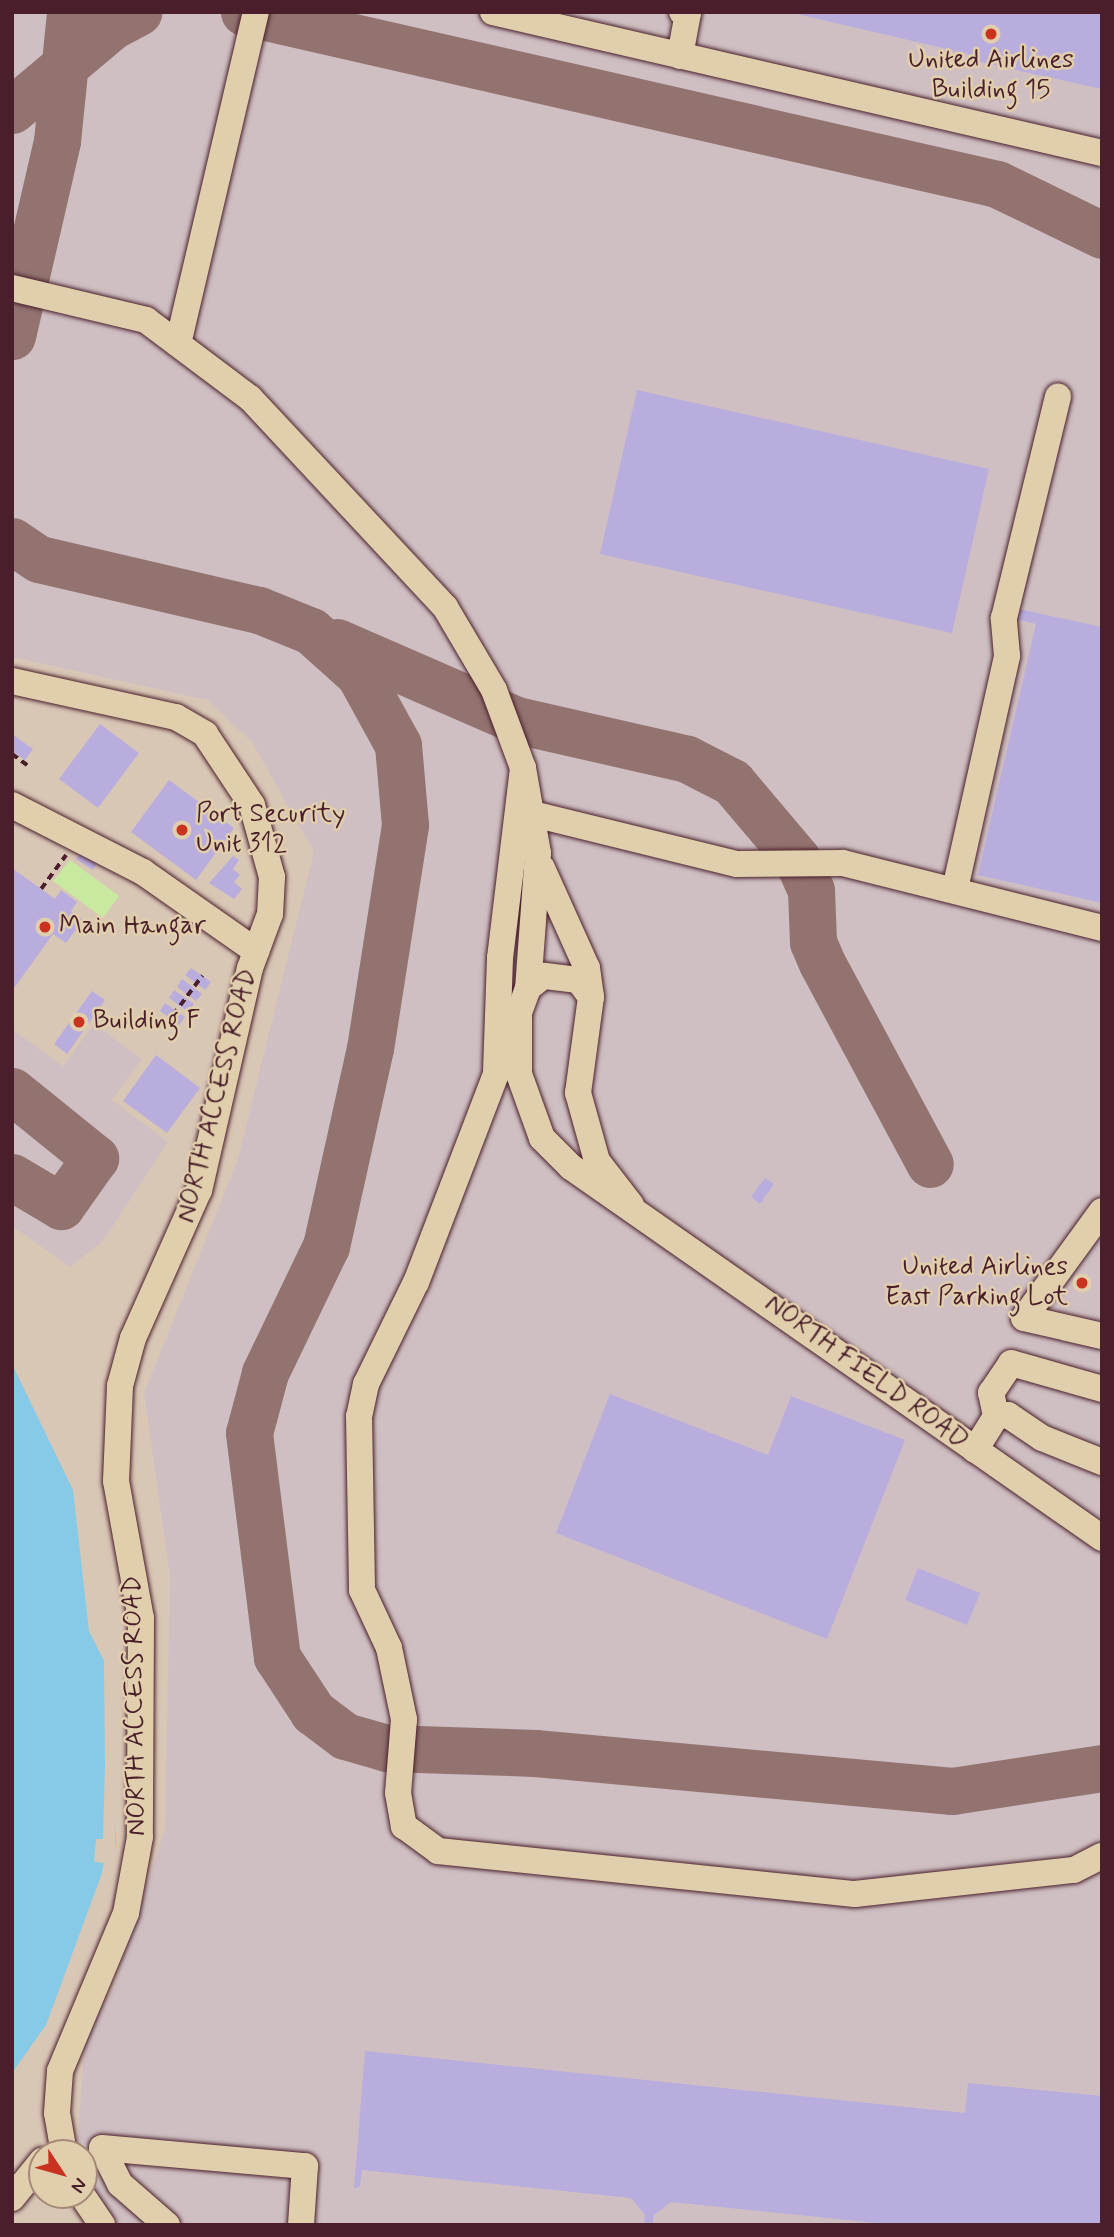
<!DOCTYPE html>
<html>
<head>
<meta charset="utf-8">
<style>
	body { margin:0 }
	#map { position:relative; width:1114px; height:2237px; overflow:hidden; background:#d9c7b6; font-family:Mynerve,sans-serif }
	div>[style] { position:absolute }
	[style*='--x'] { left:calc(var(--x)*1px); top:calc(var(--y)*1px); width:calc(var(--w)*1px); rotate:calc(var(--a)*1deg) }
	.built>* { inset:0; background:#cfbfc2 }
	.green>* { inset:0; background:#c9e8a0 }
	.water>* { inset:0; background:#86cae7 }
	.pier>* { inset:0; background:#d9c7b6 }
	.taxiway>* { height:47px; margin:-23.5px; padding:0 23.5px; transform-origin:23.5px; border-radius:23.5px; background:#927370 }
	.building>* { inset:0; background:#b9adde }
	.path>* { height:3.5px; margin-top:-1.75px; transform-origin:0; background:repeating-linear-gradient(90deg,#4a1f2b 0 7px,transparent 0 12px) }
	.roads { filter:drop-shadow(0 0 2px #4a1f2b) drop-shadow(0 0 2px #4a1f2b) }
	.minor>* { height:26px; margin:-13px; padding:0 13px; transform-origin:13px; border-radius:13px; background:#e1ceac }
	.dots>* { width:19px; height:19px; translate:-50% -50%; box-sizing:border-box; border:4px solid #e1ceac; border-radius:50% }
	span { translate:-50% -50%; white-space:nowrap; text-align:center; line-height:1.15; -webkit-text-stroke:5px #e1ceac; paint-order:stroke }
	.poi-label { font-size:26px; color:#4a1f2b }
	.left { translate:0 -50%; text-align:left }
	.right { translate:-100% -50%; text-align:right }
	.street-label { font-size:26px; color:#4a1f2b }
	.frame { position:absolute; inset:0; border:14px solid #4a1f2b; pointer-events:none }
	.north { position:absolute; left:28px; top:2139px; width:70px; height:70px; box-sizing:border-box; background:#e1ceac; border:2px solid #a58878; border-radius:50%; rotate:126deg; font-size:19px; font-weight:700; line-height:28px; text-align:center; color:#4a1f2b }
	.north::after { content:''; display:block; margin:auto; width:24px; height:32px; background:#c8321e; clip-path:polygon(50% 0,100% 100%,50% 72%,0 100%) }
</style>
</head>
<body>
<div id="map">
	<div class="built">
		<div style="clip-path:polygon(12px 12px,1102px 12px,1102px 2225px,118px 2225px,103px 2207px,77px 2148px,85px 2039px,113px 1988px,165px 1829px,170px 1577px,144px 1393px,237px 1162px,314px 852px,252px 742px,207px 700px,12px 657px)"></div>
		<div style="clip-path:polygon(94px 1024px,142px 1059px,112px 1100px,168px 1142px,103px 1241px,70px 1267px,12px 1226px,12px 1029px,63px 1066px)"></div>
	</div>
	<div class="green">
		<div style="clip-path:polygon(70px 860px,119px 896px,103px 918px,53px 881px)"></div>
	</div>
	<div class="water">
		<div style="clip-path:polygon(12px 1316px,112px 1565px,116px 1843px,94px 1945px,12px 2085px)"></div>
	</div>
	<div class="pier">
		<div style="clip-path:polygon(12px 1235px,27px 1253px,34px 1289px,16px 1315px,116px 1563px,123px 1621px,113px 1900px,97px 1946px,21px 2094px,12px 2089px,12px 2073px,46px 2025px,101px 1876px,104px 1863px,94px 1862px,96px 1839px,103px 1839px,105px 1766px,104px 1661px,89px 1631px,73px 1490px,12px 1364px,12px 1304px,19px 1288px)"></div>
	</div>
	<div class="taxiway">
		<div style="--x:244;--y:12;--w:772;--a:12.87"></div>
		<div style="--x:997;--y:184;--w:117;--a:25.9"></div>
		<div style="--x:12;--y:110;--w:131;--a:-40"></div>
		<div style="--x:112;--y:26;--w:30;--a:-28"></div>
		<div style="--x:12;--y:336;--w:200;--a:-77"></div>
		<div style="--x:57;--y:141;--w:130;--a:-84.2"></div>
		<div style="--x:12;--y:541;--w:32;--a:34"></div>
		<div style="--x:39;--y:559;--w:226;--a:13.1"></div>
		<div style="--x:259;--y:610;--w:56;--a:22"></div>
		<div style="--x:311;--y:631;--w:64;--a:41.9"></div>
		<div style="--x:359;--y:674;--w:81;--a:61.2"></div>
		<div style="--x:398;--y:745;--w:80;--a:85"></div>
		<div style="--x:405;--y:825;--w:226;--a:98.9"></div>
		<div style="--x:370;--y:1048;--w:203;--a:102.5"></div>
		<div style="--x:326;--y:1246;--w:141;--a:115.7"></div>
		<div style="--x:265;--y:1373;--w:62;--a:104.9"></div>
		<div style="--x:249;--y:1433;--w:226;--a:82.9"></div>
		<div style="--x:277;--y:1657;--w:66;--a:56.8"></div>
		<div style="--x:313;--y:1712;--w:40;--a:37"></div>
		<div style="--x:345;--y:1736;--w:44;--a:15.9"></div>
		<div style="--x:387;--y:1748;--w:148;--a:1.9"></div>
		<div style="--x:535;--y:1753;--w:419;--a:5.2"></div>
		<div style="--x:952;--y:1791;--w:152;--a:-8.7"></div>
		<div style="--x:337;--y:642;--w:195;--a:23.5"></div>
		<div style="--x:516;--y:720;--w:175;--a:12.8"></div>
		<div style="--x:687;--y:759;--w:51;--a:27.1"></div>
		<div style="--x:732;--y:782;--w:101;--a:49.8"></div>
		<div style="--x:797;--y:859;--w:34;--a:66"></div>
		<div style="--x:811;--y:890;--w:52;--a:87.8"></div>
		<div style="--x:813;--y:942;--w:23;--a:67"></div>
		<div style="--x:822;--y:963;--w:228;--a:61.8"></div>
		<div style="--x:12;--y:1091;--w:107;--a:38.9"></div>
		<div style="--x:95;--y:1158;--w:59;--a:125.3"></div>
		<div style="--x:61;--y:1206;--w:57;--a:-149.4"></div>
	</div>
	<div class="building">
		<div style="clip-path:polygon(788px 12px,1102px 12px,1102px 89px,976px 61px,977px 56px)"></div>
		<div style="clip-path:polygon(637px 390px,989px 469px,952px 633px,600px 554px)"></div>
		<div style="clip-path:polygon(1014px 608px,1102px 627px,1102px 903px,978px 875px,1036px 624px,1012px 618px)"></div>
		<div style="clip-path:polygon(100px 724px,139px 753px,98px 808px,59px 779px)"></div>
		<div style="clip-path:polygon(12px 734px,33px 749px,25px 760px,12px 751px)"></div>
		<div style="clip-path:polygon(169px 780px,234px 828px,196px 880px,131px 832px)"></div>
		<div style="clip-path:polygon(83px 850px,99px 861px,93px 870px,76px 859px)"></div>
		<div style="clip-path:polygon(233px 856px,239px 860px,233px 869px,240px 875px,234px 882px,242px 889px,234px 899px,209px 883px)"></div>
		<div style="clip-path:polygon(12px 868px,55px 899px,61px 890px,77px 902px,71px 911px,83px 920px,66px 943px,53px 934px,12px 991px)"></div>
		<div style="clip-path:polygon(191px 968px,211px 982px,205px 990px,185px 975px)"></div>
		<div style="clip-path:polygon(182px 979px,202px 994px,196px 1001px,177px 987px)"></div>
		<div style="clip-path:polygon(174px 990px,194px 1004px,188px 1012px,169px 998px)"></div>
		<div style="clip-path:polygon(92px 991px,105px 1000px,67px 1054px,54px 1044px)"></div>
		<div style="clip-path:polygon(165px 1003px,185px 1017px,179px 1025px,160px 1011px)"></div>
		<div style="clip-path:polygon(156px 1055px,200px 1088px,167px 1133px,123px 1101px)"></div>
		<div style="clip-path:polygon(765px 1178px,774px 1184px,760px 1204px,751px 1197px)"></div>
		<div style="clip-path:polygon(610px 1394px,768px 1455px,791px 1396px,905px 1440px,827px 1639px,556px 1533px)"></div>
		<div style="clip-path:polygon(918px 1568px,980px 1593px,967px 1625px,905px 1600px)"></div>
		<div style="clip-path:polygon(365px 2051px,965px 2113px,968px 2083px,1102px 2096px,1102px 2225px,895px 2225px,671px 2202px,654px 2215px,652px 2225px,644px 2225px,645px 2215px,631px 2198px,362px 2170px,360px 2186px,354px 2189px)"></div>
	</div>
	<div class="path">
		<div style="--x:12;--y:754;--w:19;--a:36"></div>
		<div style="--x:41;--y:889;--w:42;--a:-53.7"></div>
		<div style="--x:173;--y:1015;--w:49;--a:-53.4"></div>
	</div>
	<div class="roads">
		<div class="minor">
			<div style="--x:493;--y:12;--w:625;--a:13.04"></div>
			<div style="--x:680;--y:56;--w:44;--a:-79.5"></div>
			<div style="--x:688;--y:13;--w:6;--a:-171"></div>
			<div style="--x:12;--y:288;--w:138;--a:13.4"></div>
			<div style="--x:146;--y:320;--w:130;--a:36.9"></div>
			<div style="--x:250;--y:398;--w:286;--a:47"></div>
			<div style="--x:445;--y:607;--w:96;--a:59.4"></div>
			<div style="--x:494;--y:690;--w:83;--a:69.6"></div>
			<div style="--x:523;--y:768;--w:86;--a:80"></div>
			<div style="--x:538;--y:853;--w:135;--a:94.2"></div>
			<div style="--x:178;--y:344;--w:341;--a:-76.8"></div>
			<div style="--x:12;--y:681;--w:168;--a:12.4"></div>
			<div style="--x:176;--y:717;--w:34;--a:30"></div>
			<div style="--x:205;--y:734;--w:85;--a:56.5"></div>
			<div style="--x:252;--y:805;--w:75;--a:74.5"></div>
			<div style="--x:272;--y:877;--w:37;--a:93"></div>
			<div style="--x:270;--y:914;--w:58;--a:110.3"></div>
			<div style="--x:250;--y:968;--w:228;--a:102.9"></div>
			<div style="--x:199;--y:1190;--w:162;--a:114"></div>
			<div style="--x:133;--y:1338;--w:50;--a:105.2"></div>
			<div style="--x:120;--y:1386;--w:95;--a:92.4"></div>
			<div style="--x:116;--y:1481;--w:139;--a:79.7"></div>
			<div style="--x:141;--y:1618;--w:219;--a:90.3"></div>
			<div style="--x:140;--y:1837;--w:77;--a:100.4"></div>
			<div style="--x:126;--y:1913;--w:171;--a:112.7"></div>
			<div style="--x:60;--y:2071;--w:42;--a:94.1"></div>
			<div style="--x:57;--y:2113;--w:41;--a:80.1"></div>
			<div style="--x:523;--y:768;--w:191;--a:96.9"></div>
			<div style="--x:500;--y:958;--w:116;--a:92"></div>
			<div style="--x:496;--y:1074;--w:223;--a:111"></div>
			<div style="--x:416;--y:1282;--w:114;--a:116.1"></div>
			<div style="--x:366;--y:1384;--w:33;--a:102"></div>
			<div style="--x:359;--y:1416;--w:174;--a:89"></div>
			<div style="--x:362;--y:1590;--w:64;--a:65"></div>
			<div style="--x:389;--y:1648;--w:73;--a:78.1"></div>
			<div style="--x:404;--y:1719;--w:74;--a:94.6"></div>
			<div style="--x:398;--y:1793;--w:34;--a:80"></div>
			<div style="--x:404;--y:1826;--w:42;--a:36.3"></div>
			<div style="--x:438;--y:1851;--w:419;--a:5.9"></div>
			<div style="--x:855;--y:1894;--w:220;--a:-6.3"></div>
			<div style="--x:1074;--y:1870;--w:31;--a:-27"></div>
			<div style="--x:12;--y:805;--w:147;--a:27.1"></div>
			<div style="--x:143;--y:872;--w:138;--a:35"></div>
			<div style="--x:533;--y:814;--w:210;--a:13.8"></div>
			<div style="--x:737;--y:864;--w:106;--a:-0.5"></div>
			<div style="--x:843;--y:863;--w:267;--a:14.1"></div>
			<div style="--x:542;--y:868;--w:110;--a:65.8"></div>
			<div style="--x:587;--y:968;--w:29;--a:82"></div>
			<div style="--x:955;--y:889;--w:239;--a:-77.4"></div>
			<div style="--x:1007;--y:656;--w:38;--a:-95"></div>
			<div style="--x:1004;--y:618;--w:228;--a:-76.3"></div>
			<div style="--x:631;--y:1205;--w:56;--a:-127.7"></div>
			<div style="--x:597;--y:1161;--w:71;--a:-105.6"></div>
			<div style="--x:578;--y:1093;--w:97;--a:-82.3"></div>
			<div style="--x:591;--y:997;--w:21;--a:-127"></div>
			<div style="--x:578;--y:980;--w:35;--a:-173"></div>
			<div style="--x:543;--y:976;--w:19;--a:141"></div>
			<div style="--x:528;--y:988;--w:27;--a:110"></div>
			<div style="--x:519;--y:1013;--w:61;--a:90"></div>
			<div style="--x:519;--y:1074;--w:68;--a:70.2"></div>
			<div style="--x:542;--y:1138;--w:41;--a:45"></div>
			<div style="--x:571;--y:1167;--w:648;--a:34.94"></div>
			<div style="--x:1102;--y:1211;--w:132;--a:126.1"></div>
			<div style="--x:1024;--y:1318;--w:80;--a:13"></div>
			<div style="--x:996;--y:1416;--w:24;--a:-102"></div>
			<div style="--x:991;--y:1393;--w:36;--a:-56"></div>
			<div style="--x:1011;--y:1363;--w:95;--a:15.9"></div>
			<div style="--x:975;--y:1450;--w:40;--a:-58"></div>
			<div style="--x:996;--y:1416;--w:12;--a:-5"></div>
			<div style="--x:1008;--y:1415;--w:41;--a:34.1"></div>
			<div style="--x:1042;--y:1438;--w:65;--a:21.8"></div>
			<div style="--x:82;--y:2195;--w:36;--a:56"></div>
			<div style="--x:12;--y:2198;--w:48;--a:-51"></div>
			<div style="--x:167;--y:2225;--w:62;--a:-138.9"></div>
			<div style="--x:120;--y:2184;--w:40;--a:-116.6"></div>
			<div style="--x:102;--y:2148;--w:204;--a:5.1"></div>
			<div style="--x:305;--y:2166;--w:59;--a:93.9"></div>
		</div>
	</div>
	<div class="dots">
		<div style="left:991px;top:34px;background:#c8321e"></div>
		<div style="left:182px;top:830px;background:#c8321e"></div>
		<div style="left:45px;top:927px;background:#c8321e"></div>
		<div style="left:79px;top:1022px;background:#c8321e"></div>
		<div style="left:1082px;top:1283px;background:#c8321e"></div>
	</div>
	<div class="poi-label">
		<span style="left:991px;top:76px">United Airlines<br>Building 15</span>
		<span class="left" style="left:196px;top:830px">Port Security<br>Unit 312</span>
		<span class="left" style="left:59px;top:927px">Main Hangar</span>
		<span class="left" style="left:93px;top:1022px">Building F</span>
		<span class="right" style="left:1068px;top:1283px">United Airlines<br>East Parking Lot</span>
	</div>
	<div class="street-label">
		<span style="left:218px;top:1096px;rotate:-76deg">NORTH ACCESS ROAD</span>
		<span style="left:866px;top:1373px;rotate:36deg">NORTH FIELD ROAD</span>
		<span style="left:136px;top:1706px;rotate:-91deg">NORTH ACCESS ROAD</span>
	</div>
	<div class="frame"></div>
	<div class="north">N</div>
</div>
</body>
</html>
